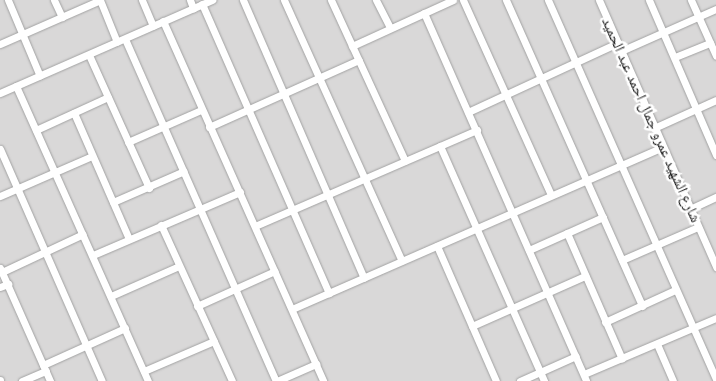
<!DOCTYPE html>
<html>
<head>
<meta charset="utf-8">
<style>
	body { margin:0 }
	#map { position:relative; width:716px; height:381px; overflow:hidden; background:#ede9e0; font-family:Raleway,"Noto Naskh Arabic",sans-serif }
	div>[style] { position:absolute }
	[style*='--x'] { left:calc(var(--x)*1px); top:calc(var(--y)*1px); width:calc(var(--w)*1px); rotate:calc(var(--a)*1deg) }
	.residential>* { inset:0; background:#d9d8d8 }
	.roads { filter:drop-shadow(0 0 1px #a2a2a2) drop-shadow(0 0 1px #a2a2a2) }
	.minor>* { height:7px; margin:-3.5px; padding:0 3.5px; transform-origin:3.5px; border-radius:3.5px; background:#fff }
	span { translate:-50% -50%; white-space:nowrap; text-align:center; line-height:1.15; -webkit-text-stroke:5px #fff; paint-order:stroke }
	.street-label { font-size:15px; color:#1b1b1b }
</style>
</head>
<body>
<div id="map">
	<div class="residential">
		<div style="clip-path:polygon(0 0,716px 0,716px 381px,0 381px)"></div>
	</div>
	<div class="roads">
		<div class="minor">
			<div style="--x:8;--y:0;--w:82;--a:67.2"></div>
			<div style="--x:54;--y:0;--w:19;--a:65"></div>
			<div style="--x:100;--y:0;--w:45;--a:68"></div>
			<div style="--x:142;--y:0;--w:28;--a:67"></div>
			<div style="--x:190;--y:0;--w:9;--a:69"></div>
			<div style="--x:243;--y:0;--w:303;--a:66.5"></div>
			<div style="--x:284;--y:0;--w:286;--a:65.7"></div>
			<div style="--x:331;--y:0;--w:177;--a:65.3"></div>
			<div style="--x:376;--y:0;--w:31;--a:63"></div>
			<div style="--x:463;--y:0;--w:214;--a:65.7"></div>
			<div style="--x:506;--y:0;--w:335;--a:66"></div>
			<div style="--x:548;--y:0;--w:415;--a:66.1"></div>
			<div style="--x:599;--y:0;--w:292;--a:66.3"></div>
			<div style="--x:649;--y:0;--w:169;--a:66.6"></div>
			<div style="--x:691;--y:0;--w:61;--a:65.9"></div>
			<div style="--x:202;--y:4;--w:316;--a:66.3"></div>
			<div style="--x:424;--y:13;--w:402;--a:66.2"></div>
			<div style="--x:163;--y:21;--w:394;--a:66"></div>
			<div style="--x:125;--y:39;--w:374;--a:66.2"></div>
			<div style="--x:0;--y:44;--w:109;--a:-23.7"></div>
			<div style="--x:352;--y:46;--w:111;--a:-24.5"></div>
			<div style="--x:621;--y:51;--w:104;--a:-23.9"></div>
			<div style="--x:89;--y:55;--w:146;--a:65.7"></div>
			<div style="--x:675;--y:57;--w:38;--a:-22"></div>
			<div style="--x:16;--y:86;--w:323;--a:65.9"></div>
			<div style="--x:0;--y:93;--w:232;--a:-23.7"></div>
			<div style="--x:468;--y:112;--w:164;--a:-24.8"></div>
			<div style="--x:74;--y:113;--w:137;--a:66.4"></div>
			<div style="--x:209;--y:127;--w:164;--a:-24.1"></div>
			<div style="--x:654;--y:128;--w:68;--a:-24.3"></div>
			<div style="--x:36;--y:130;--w:79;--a:-24.6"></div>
			<div style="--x:128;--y:142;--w:80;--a:-23.7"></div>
			<div style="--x:440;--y:146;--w:257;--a:66.1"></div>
			<div style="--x:0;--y:149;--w:253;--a:66.3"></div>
			<div style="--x:0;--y:196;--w:100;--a:-23.5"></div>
			<div style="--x:113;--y:202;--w:77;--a:-23.6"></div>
			<div style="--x:690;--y:209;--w:29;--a:-25"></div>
			<div style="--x:161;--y:225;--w:171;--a:65.5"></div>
			<div style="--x:255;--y:226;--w:242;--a:-23.4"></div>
			<div style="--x:567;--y:233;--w:137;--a:66.4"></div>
			<div style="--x:437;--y:246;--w:147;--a:66.4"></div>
			<div style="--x:529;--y:250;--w:81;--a:-24"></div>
			<div style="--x:93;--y:255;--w:160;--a:-23.2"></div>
			<div style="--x:622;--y:260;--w:83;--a:-23.5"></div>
			<div style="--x:0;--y:268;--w:124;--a:66.1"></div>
			<div style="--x:2;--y:272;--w:89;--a:-25.1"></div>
			<div style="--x:0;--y:287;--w:9;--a:-21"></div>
			<div style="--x:111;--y:296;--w:74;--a:-23.8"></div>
			<div style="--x:197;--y:306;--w:85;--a:-24.2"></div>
			<div style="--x:292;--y:309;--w:404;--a:-23.6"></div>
			<div style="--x:605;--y:322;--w:77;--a:-24.6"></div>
			<div style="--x:472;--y:326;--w:124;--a:-23.9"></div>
			<div style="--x:657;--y:344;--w:40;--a:66.6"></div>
			<div style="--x:43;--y:365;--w:90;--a:-24.3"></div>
			<div style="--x:144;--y:371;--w:76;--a:-23.2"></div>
			<div style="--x:584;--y:374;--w:143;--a:-23"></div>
			<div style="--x:0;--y:380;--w:1;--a:90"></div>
			<div style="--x:22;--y:381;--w:26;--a:-23"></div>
			<div style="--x:277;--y:381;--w:43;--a:-23.6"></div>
			<div style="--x:520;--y:381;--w:61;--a:-24.1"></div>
		</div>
	</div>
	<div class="street-label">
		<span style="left:651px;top:120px;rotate:66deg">شارع الشهيد عمرو جمال احمد عبد الحميد</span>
	</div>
</div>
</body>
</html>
